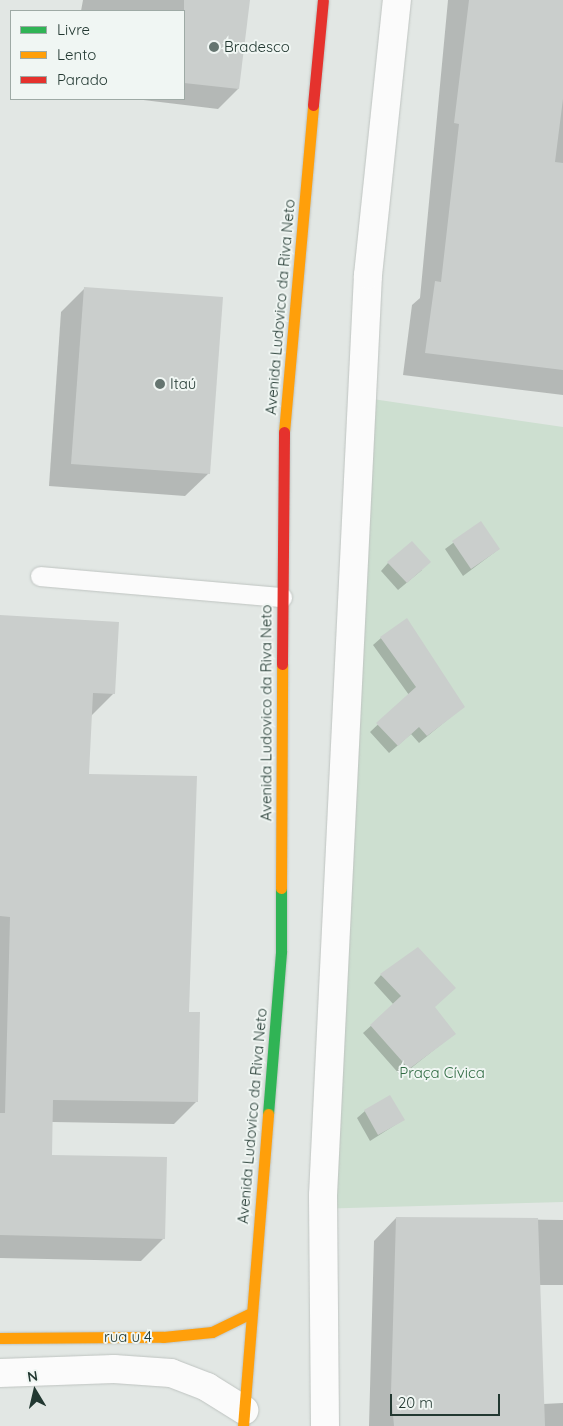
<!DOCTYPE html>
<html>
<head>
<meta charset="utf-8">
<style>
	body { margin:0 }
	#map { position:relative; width:563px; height:1426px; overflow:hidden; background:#e2e7e4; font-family:Quicksand,sans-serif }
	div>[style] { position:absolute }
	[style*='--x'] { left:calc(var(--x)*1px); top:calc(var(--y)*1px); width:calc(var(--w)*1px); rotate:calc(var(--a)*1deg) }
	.green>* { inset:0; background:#cddfd0 }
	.shadow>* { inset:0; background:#0003 }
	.building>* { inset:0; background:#cacecc }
	.roads { filter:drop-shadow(0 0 1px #bfc4c1) drop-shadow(0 0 1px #bfc4c1) }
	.lane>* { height:19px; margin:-9.5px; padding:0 9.5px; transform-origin:9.5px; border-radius:9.5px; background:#fbfbfb }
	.street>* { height:28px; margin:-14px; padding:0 14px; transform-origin:14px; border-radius:14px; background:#fbfbfb }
	.fast>* { height:11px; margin:-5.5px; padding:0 5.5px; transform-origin:5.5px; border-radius:5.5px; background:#30b455 }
	.slow>* { height:11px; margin:-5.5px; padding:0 5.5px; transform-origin:5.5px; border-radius:5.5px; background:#ff9f0a }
	.jam>* { height:11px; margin:-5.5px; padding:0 5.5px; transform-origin:5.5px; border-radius:5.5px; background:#e5322d }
	.dots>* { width:14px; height:14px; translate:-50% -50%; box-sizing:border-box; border:2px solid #f0f6f3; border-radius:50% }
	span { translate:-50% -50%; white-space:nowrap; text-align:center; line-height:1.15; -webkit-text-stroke:4px #f0f6f3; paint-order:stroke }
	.poi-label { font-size:15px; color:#223831 }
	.left { translate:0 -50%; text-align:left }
	.street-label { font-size:15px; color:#223831 }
	.park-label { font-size:15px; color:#306b43 }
	.legend { position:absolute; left:10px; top:10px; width:175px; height:90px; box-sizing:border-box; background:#f0f6f3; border:1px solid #9eaaa5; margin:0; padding:6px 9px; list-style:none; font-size:15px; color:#223831 }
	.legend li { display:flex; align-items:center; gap:10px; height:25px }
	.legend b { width:25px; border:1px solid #9eaaa5 }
	.north { position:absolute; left:10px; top:1366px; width:50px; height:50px; -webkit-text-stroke:4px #f0f6f3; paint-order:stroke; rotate:351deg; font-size:14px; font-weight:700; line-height:20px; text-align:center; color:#223831 }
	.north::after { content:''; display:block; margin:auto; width:18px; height:22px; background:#223831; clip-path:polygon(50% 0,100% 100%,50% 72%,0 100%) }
	.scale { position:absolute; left:390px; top:1394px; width:110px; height:22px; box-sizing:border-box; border:2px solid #223831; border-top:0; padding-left:6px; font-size:15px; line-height:18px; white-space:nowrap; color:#223831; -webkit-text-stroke:4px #f0f6f3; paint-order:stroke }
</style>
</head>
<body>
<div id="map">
	<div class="green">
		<div style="clip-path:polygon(359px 397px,563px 427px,563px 1202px,313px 1209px)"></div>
	</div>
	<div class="shadow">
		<div style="clip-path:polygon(83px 0,248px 0,238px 89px,218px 109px,135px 99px,184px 99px,184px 11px,81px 11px)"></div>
		<div style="clip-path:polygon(448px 0,563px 0,563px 395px,403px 375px,412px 305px,420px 298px)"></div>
		<div style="clip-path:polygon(84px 289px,209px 473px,185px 496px,49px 486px,61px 312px)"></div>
		<div style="clip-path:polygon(480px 523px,499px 549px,463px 576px,445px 549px)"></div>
		<div style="clip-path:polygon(388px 563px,422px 570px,398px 590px,381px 571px)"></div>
		<div style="clip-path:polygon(0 616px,114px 693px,91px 716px,87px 776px,188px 1013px,197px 1101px,174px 1124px,52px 1122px,51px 1156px,164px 1238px,141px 1261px,0 1258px)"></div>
		<div style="clip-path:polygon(381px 638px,463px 707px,419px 743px,411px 734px,389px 753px,370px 732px,409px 695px,373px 645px)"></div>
		<div style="clip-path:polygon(381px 975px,454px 1034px,401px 1076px,363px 1033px,394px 1005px,374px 983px)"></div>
		<div style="clip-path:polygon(365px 1111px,403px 1120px,370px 1141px,357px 1118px)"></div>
		<div style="clip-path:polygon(396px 1218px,563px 1220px,563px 1285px,539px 1285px,543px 1404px,563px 1403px,563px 1426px,369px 1426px,374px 1241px)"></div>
	</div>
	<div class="building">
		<div style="clip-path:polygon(184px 0,250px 0,239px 89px,184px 83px)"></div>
		<div style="clip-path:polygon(469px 0,563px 0,563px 99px,555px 162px,563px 163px,563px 370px,425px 353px,435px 281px,441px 282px,459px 124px,454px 123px)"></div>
		<div style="clip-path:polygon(84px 287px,223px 297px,210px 474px,71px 464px)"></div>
		<div style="clip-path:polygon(481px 521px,500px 549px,471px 569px,452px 541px)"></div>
		<div style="clip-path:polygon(412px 541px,431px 562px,407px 583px,387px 562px)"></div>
		<div style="clip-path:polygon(0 615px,119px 622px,115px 694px,93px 693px,89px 774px,197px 776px,189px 1012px,200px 1012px,198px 1102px,53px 1100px,52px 1155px,167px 1157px,165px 1239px,0 1235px,0 1113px,5px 1113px,10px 917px,0 916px)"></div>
		<div style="clip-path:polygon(407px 618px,465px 707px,427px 736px,419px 727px,398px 746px,376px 723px,416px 687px,380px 637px)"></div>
		<div style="clip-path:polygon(418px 947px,456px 988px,435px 1007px,456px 1034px,409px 1069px,370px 1025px,401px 996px,380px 974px)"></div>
		<div style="clip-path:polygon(390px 1095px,405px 1120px,378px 1135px,364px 1110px)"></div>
		<div style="clip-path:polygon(396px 1217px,538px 1218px,545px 1426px,394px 1426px,391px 1393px)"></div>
	</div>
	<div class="roads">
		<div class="lane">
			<div style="--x:40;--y:576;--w:243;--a:5"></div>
		</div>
		<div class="street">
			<div style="--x:0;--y:1373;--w:114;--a:-2"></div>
			<div style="--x:114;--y:1369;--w:57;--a:4"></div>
			<div style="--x:171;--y:1373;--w:39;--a:21"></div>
			<div style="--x:207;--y:1387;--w:44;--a:31.9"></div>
			<div style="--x:325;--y:1426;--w:231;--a:-90.5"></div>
			<div style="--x:323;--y:1195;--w:921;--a:-87.2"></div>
			<div style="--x:368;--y:275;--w:277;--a:-84"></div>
		</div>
		<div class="fast">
			<div style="--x:268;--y:1114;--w:164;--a:-85.4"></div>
			<div style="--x:281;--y:951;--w:63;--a:-90"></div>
		</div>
		<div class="slow">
			<div style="--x:284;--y:432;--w:328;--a:-84.9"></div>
			<div style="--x:281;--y:888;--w:224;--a:-89.7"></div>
			<div style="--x:0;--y:1338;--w:163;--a:-0.4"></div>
			<div style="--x:163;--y:1337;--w:49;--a:-5.8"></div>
			<div style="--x:212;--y:1332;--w:43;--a:-26"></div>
			<div style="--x:243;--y:1426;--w:313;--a:-85.4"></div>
		</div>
		<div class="jam">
			<div style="--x:313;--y:105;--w:105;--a:-84.6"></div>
			<div style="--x:282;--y:664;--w:232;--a:-89.5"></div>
		</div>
	</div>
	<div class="dots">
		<div style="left:214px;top:47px;background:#657570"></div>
		<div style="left:160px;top:384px;background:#657570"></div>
	</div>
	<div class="poi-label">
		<span class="left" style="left:224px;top:47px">Bradesco</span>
		<span class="left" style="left:170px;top:384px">Itaú</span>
	</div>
	<div class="street-label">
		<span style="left:280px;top:307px;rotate:-85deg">Avenida Ludovico da Riva Neto</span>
		<span style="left:266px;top:713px;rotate:-90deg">Avenida Ludovico da Riva Neto</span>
		<span style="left:252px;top:1116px;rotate:-85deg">Avenida Ludovico da Riva Neto</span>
		<span style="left:128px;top:1337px">rua u 4</span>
	</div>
	<div class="park-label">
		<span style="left:442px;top:1073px">Praça Cívica</span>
	</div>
	<ul class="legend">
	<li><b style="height:6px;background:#30b455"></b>Livre</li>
	<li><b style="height:6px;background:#ff9f0a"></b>Lento</li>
	<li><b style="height:6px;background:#e5322d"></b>Parado</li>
	</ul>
	<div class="north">N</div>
	<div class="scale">20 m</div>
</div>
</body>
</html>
